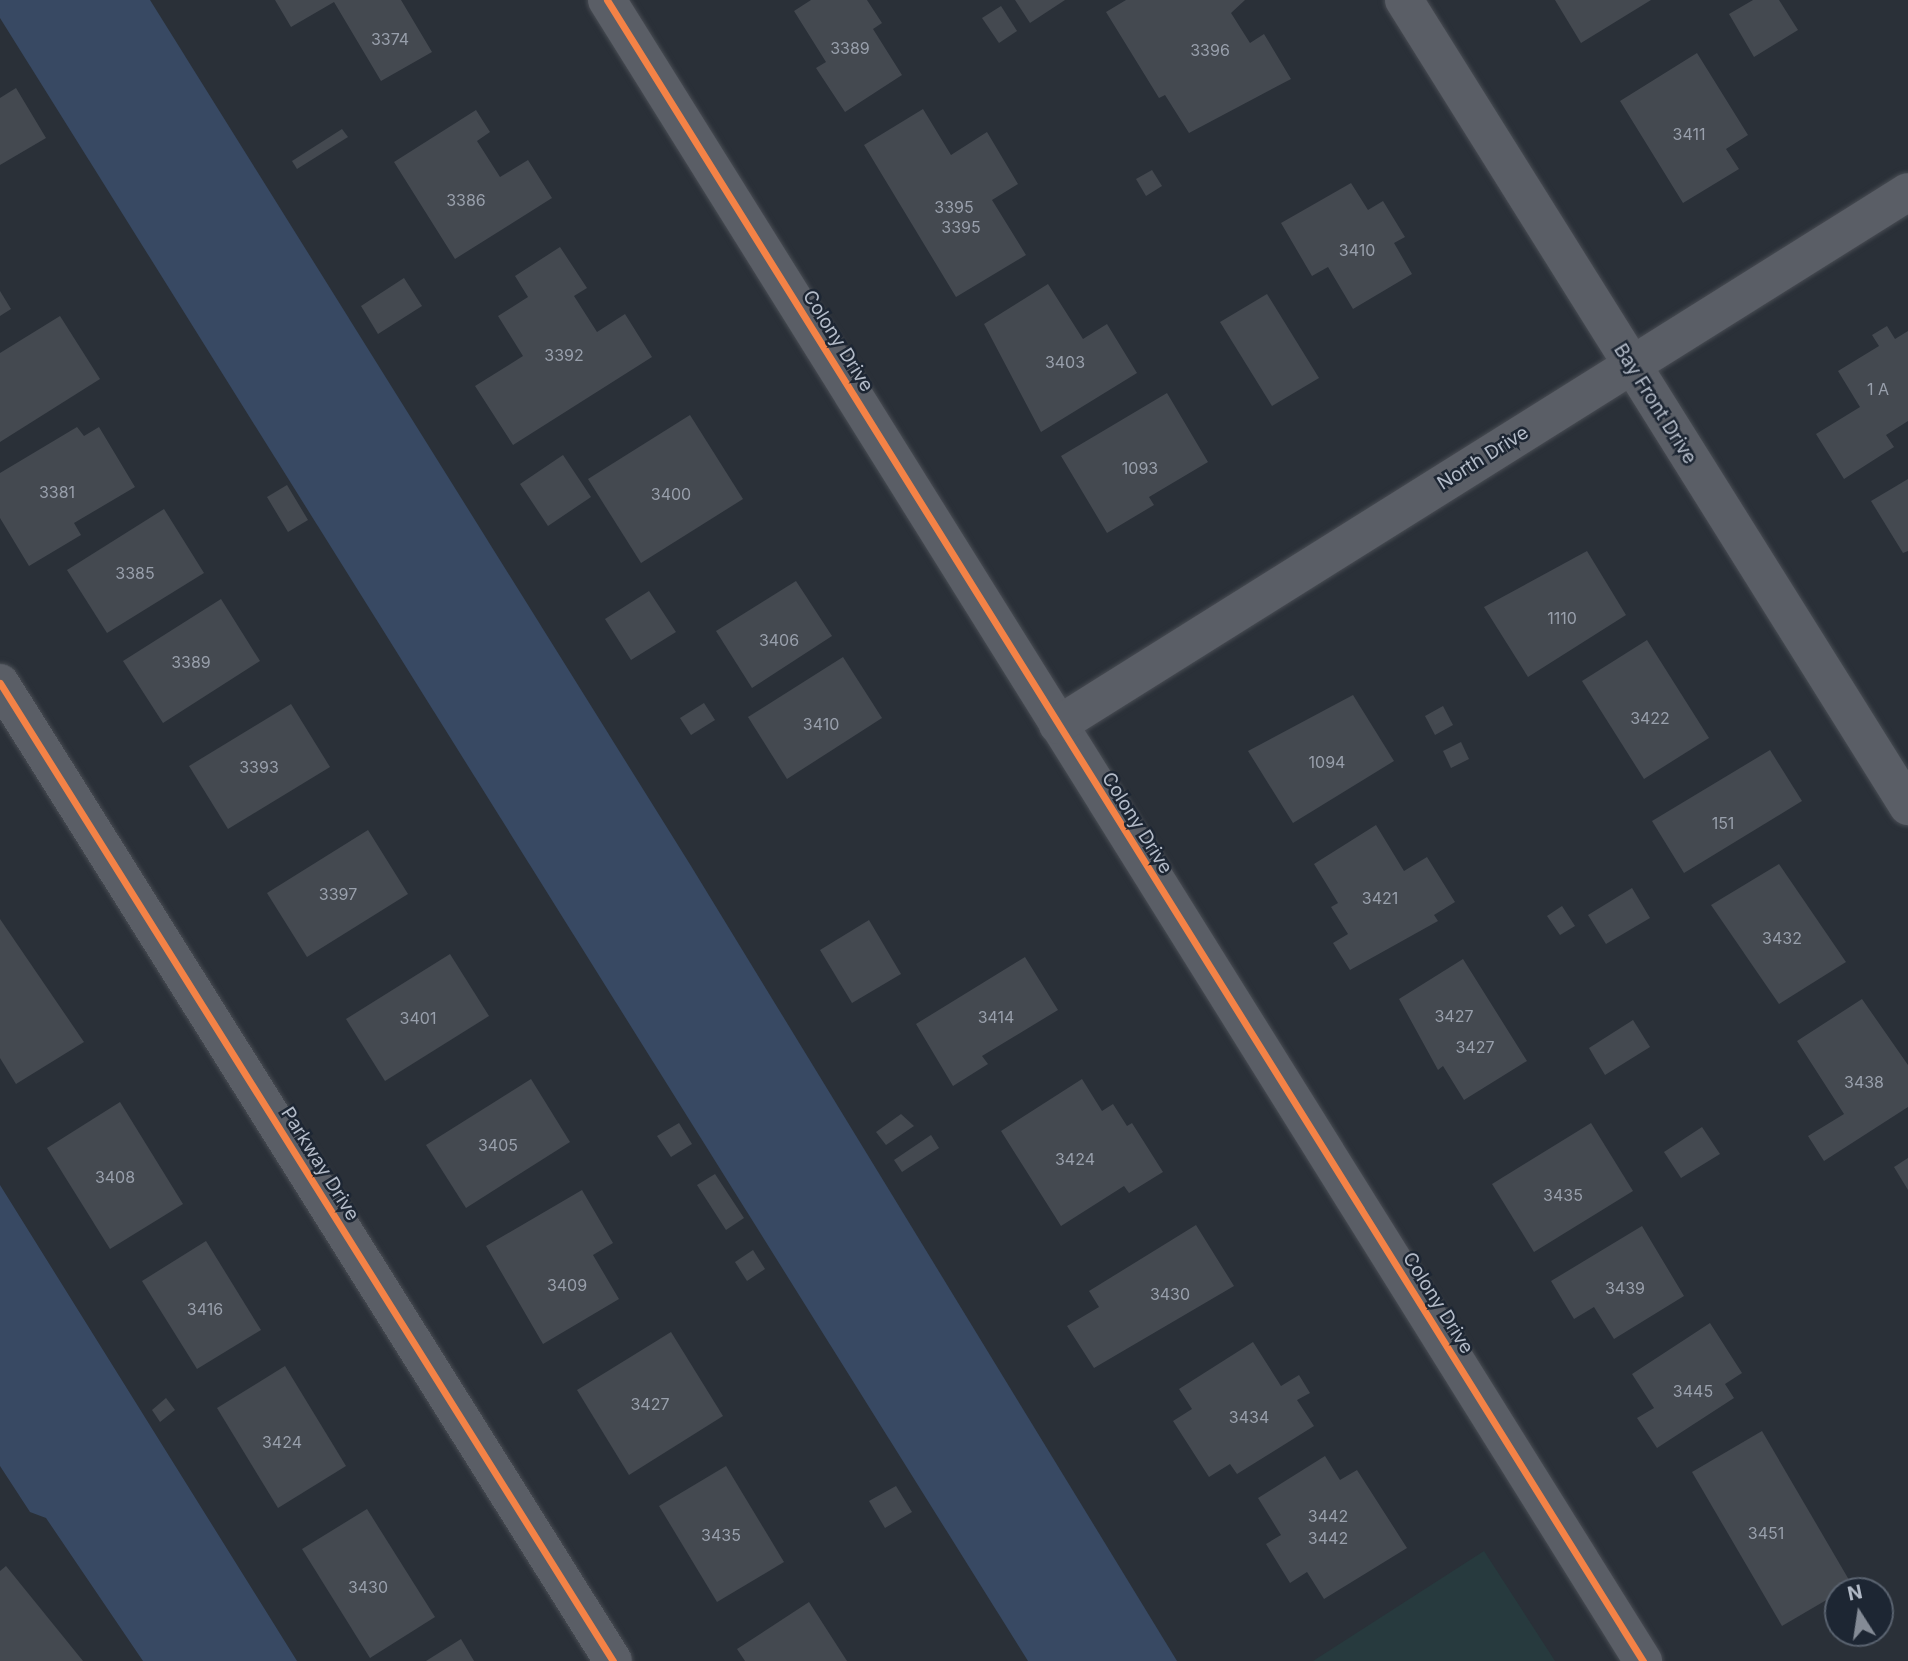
<!DOCTYPE html>
<html>
<head>
<meta charset="utf-8">
<style>
	body { margin:0 }
	#map { position:relative; width:1908px; height:1661px; overflow:hidden; background:#2a3038; font-family:Inter,sans-serif }
	div>[style] { position:absolute }
	[style*='--x'] { left:calc(var(--x)*1px); top:calc(var(--y)*1px); width:calc(var(--w)*1px); rotate:calc(var(--a)*1deg) }
	.green>* { inset:0; background:#273a3e }
	.water>* { inset:0; background:#384963 }
	.building>* { inset:0; background:#444950 }
	.roads { filter:drop-shadow(0 0 2px #484c53) drop-shadow(0 0 2px #484c53) }
	.minor>* { height:38px; margin:-19px; padding:0 19px; transform-origin:19px; border-radius:19px; background:#5a5e66 }
	.cycleway>* { height:7px; margin:-3.5px; padding:0 3.5px; transform-origin:3.5px; border-radius:3.5px; background:#f48246 }
	span { translate:-50% -50%; white-space:nowrap; text-align:center; line-height:1.15; -webkit-text-stroke:5px #1d2633; paint-order:stroke }
	.number-label { font-size:16px; color:#989fab }
	.number-label span { -webkit-text-stroke-width:0 }
	.street-label { font-size:19px; color:#b4bcc9 }
	.north { position:absolute; left:1824px; top:1577px; width:70px; height:70px; box-sizing:border-box; background:#1d2633; border:2px solid #59626f; border-radius:50%; rotate:348deg; font-size:19px; font-weight:700; line-height:28px; text-align:center; color:#b4bcc9 }
	.north::after { content:''; display:block; margin:auto; width:24px; height:32px; background:#848b96; clip-path:polygon(50% 0,100% 100%,50% 72%,0 100%) }
</style>
</head>
<body>
<div id="map">
	<div class="green">
		<div style="clip-path:polygon(1484px 1551px,1555px 1661px,1313px 1661px)"></div>
	</div>
	<div class="water">
		<div style="clip-path:polygon(0 0,150px 0,691px 866px,1177px 1661px,1028px 1661px,0 18px)"></div>
		<div style="clip-path:polygon(0 1185px,297px 1661px,143px 1661px,46px 1518px,30px 1512px,0 1466px)"></div>
	</div>
	<div class="building">
		<div style="clip-path:polygon(275px 0,401px 0,432px 52px,381px 81px,334px 2px,291px 27px)"></div>
		<div style="clip-path:polygon(811px 0,867px 0,882px 23px,873px 29px,902px 75px,845px 112px,816px 68px,826px 62px,794px 11px)"></div>
		<div style="clip-path:polygon(1015px 0,1065px 0,1030px 23px)"></div>
		<div style="clip-path:polygon(1126px 0,1245px 0,1231px 13px,1250px 43px,1264px 34px,1291px 79px,1189px 133px,1165px 95px,1159px 98px,1106px 12px)"></div>
		<div style="clip-path:polygon(1555px 0,1651px 0,1581px 43px)"></div>
		<div style="clip-path:polygon(1753px 0,1779px 0,1798px 30px,1754px 57px,1729px 14px)"></div>
		<div style="clip-path:polygon(1001px 6px,1017px 31px,999px 43px,982px 18px)"></div>
		<div style="clip-path:polygon(1697px 53px,1748px 135px,1726px 149px,1739px 169px,1683px 203px,1620px 101px)"></div>
		<div style="clip-path:polygon(16px 88px,46px 138px,0 165px,0 98px)"></div>
		<div style="clip-path:polygon(923px 109px,951px 155px,987px 132px,1018px 184px,992px 200px,1026px 255px,956px 297px,864px 145px)"></div>
		<div style="clip-path:polygon(476px 110px,490px 132px,477px 141px,500px 177px,528px 160px,552px 198px,455px 259px,394px 162px)"></div>
		<div style="clip-path:polygon(342px 129px,348px 137px,297px 169px,292px 161px)"></div>
		<div style="clip-path:polygon(1152px 170px,1162px 186px,1146px 196px,1136px 179px)"></div>
		<div style="clip-path:polygon(1351px 183px,1368px 210px,1383px 201px,1405px 237px,1394px 243px,1412px 274px,1353px 309px,1328px 267px,1312px 276px,1281px 223px)"></div>
		<div style="clip-path:polygon(560px 247px,587px 288px,574px 296px,597px 332px,625px 314px,652px 357px,513px 445px,475px 386px,523px 356px,498px 316px,528px 297px,515px 276px)"></div>
		<div style="clip-path:polygon(404px 278px,422px 306px,378px 334px,361px 306px)"></div>
		<div style="clip-path:polygon(1048px 284px,1083px 339px,1107px 324px,1137px 373px,1041px 432px,984px 324px)"></div>
		<div style="clip-path:polygon(0 291px,11px 309px,0 316px)"></div>
		<div style="clip-path:polygon(1267px 294px,1319px 378px,1272px 406px,1220px 322px)"></div>
		<div style="clip-path:polygon(60px 316px,100px 379px,0 442px,0 353px)"></div>
		<div style="clip-path:polygon(1887px 326px,1895px 339px,1908px 331px,1908px 421px,1886px 435px,1894px 447px,1844px 479px,1816px 434px,1860px 407px,1838px 371px,1879px 346px,1872px 335px)"></div>
		<div style="clip-path:polygon(1167px 393px,1208px 462px,1149px 497px,1154px 505px,1107px 533px,1061px 456px)"></div>
		<div style="clip-path:polygon(690px 415px,743px 499px,641px 563px,588px 479px)"></div>
		<div style="clip-path:polygon(77px 427px,84px 436px,99px 427px,135px 487px,74px 523px,81px 535px,29px 566px,0 518px,0 473px)"></div>
		<div style="clip-path:polygon(563px 455px,591px 497px,548px 526px,520px 484px)"></div>
		<div style="clip-path:polygon(1908px 479px,1908px 551px,1903px 553px,1871px 501px)"></div>
		<div style="clip-path:polygon(287px 485px,308px 520px,288px 532px,267px 497px)"></div>
		<div style="clip-path:polygon(164px 509px,204px 573px,107px 633px,67px 570px)"></div>
		<div style="clip-path:polygon(1587px 551px,1626px 615px,1528px 677px,1484px 607px)"></div>
		<div style="clip-path:polygon(796px 581px,832px 636px,752px 688px,716px 631px)"></div>
		<div style="clip-path:polygon(649px 591px,676px 632px,631px 660px,605px 619px)"></div>
		<div style="clip-path:polygon(221px 599px,260px 661px,163px 723px,123px 661px)"></div>
		<div style="clip-path:polygon(1647px 640px,1709px 738px,1644px 779px,1582px 681px)"></div>
		<div style="clip-path:polygon(843px 657px,882px 718px,787px 779px,748px 717px)"></div>
		<div style="clip-path:polygon(1353px 695px,1394px 761px,1293px 823px,1248px 751px)"></div>
		<div style="clip-path:polygon(704px 703px,715px 720px,691px 735px,680px 718px)"></div>
		<div style="clip-path:polygon(291px 704px,330px 767px,228px 829px,189px 766px)"></div>
		<div style="clip-path:polygon(1443px 706px,1453px 725px,1435px 735px,1425px 716px)"></div>
		<div style="clip-path:polygon(1461px 742px,1469px 759px,1451px 768px,1443px 751px)"></div>
		<div style="clip-path:polygon(1770px 750px,1802px 801px,1684px 873px,1652px 821px)"></div>
		<div style="clip-path:polygon(1376px 825px,1404px 871px,1427px 857px,1455px 902px,1434px 915px,1438px 921px,1350px 970px,1333px 943px,1348px 934px,1331px 907px,1338px 903px,1314px 864px)"></div>
		<div style="clip-path:polygon(368px 830px,408px 894px,307px 957px,267px 893px)"></div>
		<div style="clip-path:polygon(1779px 864px,1846px 962px,1779px 1004px,1711px 905px)"></div>
		<div style="clip-path:polygon(1632px 888px,1650px 918px,1606px 944px,1588px 915px)"></div>
		<div style="clip-path:polygon(1562px 906px,1575px 926px,1560px 935px,1547px 916px)"></div>
		<div style="clip-path:polygon(0 919px,84px 1042px,16px 1084px,0 1058px)"></div>
		<div style="clip-path:polygon(869px 920px,901px 974px,852px 1003px,820px 950px)"></div>
		<div style="clip-path:polygon(450px 954px,489px 1016px,385px 1081px,346px 1019px)"></div>
		<div style="clip-path:polygon(1025px 957px,1058px 1010px,982px 1056px,988px 1064px,953px 1086px,916px 1024px)"></div>
		<div style="clip-path:polygon(1463px 959px,1527px 1061px,1464px 1100px,1443px 1066px,1438px 1070px,1399px 999px)"></div>
		<div style="clip-path:polygon(1862px 999px,1908px 1065px,1908px 1107px,1824px 1161px,1808px 1136px,1844px 1114px,1797px 1041px)"></div>
		<div style="clip-path:polygon(1633px 1020px,1650px 1047px,1605px 1075px,1589px 1048px)"></div>
		<div style="clip-path:polygon(531px 1079px,570px 1142px,466px 1208px,426px 1145px)"></div>
		<div style="clip-path:polygon(1082px 1079px,1102px 1111px,1113px 1104px,1127px 1126px,1132px 1123px,1163px 1172px,1129px 1193px,1124px 1186px,1061px 1226px,1001px 1131px)"></div>
		<div style="clip-path:polygon(120px 1102px,183px 1204px,110px 1249px,47px 1148px)"></div>
		<div style="clip-path:polygon(901px 1114px,914px 1126px,886px 1145px,876px 1132px)"></div>
		<div style="clip-path:polygon(679px 1123px,692px 1144px,671px 1157px,657px 1136px)"></div>
		<div style="clip-path:polygon(1591px 1123px,1633px 1191px,1534px 1252px,1492px 1184px)"></div>
		<div style="clip-path:polygon(1702px 1127px,1720px 1154px,1681px 1178px,1664px 1152px)"></div>
		<div style="clip-path:polygon(931px 1135px,939px 1148px,902px 1172px,894px 1160px)"></div>
		<div style="clip-path:polygon(1908px 1158px,1908px 1190px,1894px 1167px)"></div>
		<div style="clip-path:polygon(715px 1174px,744px 1218px,726px 1230px,697px 1185px)"></div>
		<div style="clip-path:polygon(582px 1190px,613px 1243px,593px 1255px,619px 1299px,543px 1344px,486px 1246px)"></div>
		<div style="clip-path:polygon(1196px 1225px,1234px 1286px,1094px 1368px,1067px 1326px,1099px 1307px,1089px 1291px)"></div>
		<div style="clip-path:polygon(1642px 1226px,1684px 1296px,1614px 1339px,1594px 1307px,1574px 1319px,1551px 1281px)"></div>
		<div style="clip-path:polygon(206px 1241px,261px 1330px,197px 1369px,142px 1281px)"></div>
		<div style="clip-path:polygon(753px 1250px,765px 1269px,747px 1281px,735px 1262px)"></div>
		<div style="clip-path:polygon(1710px 1323px,1742px 1373px,1725px 1384px,1734px 1398px,1657px 1448px,1637px 1418px,1654px 1408px,1632px 1374px)"></div>
		<div style="clip-path:polygon(671px 1332px,723px 1416px,629px 1475px,577px 1390px)"></div>
		<div style="clip-path:polygon(1253px 1342px,1281px 1386px,1299px 1375px,1310px 1393px,1297px 1400px,1314px 1426px,1237px 1474px,1230px 1464px,1209px 1477px,1173px 1421px,1192px 1409px,1179px 1389px)"></div>
		<div style="clip-path:polygon(285px 1366px,346px 1466px,278px 1508px,217px 1408px)"></div>
		<div style="clip-path:polygon(166px 1398px,175px 1410px,160px 1422px,152px 1410px)"></div>
		<div style="clip-path:polygon(1762px 1431px,1852px 1585px,1782px 1626px,1692px 1472px)"></div>
		<div style="clip-path:polygon(1325px 1456px,1340px 1480px,1357px 1470px,1407px 1548px,1324px 1599px,1307px 1572px,1290px 1583px,1266px 1544px,1281px 1535px,1258px 1498px)"></div>
		<div style="clip-path:polygon(726px 1466px,784px 1562px,717px 1602px,659px 1506px)"></div>
		<div style="clip-path:polygon(896px 1486px,912px 1512px,885px 1528px,869px 1501px)"></div>
		<div style="clip-path:polygon(367px 1509px,435px 1617px,370px 1658px,302px 1549px)"></div>
		<div style="clip-path:polygon(6px 1566px,83px 1661px,0 1661px,0 1571px)"></div>
		<div style="clip-path:polygon(809px 1602px,847px 1661px,745px 1661px,737px 1649px)"></div>
		<div style="clip-path:polygon(461px 1639px,474px 1661px,426px 1661px)"></div>
	</div>
	<div class="roads">
		<div class="minor">
			<div style="--x:607;--y:0;--w:1958;--a:58.05"></div>
			<div style="--x:1404;--y:0;--w:951;--a:57.98"></div>
			<div style="--x:0;--y:683;--w:1154;--a:57.92"></div>
			<div style="--x:1058;--y:725;--w:1003;--a:-32.09"></div>
		</div>
	</div>
	<div class="cycleway">
		<div style="--x:607;--y:0;--w:1958;--a:58.05"></div>
		<div style="--x:0;--y:683;--w:1154;--a:57.92"></div>
	</div>
	<div class="number-label">
		<span style="left:390px;top:39px">3374</span>
		<span style="left:850px;top:48px">3389</span>
		<span style="left:1210px;top:50px">3396</span>
		<span style="left:1689px;top:134px">3411</span>
		<span style="left:466px;top:200px">3386</span>
		<span style="left:954px;top:207px">3395</span>
		<span style="left:961px;top:227px">3395</span>
		<span style="left:1357px;top:250px">3410</span>
		<span style="left:564px;top:355px">3392</span>
		<span style="left:1065px;top:362px">3403</span>
		<span style="left:1878px;top:389px">1 A</span>
		<span style="left:1140px;top:468px">1093</span>
		<span style="left:57px;top:492px">3381</span>
		<span style="left:671px;top:494px">3400</span>
		<span style="left:135px;top:573px">3385</span>
		<span style="left:1562px;top:618px">1110</span>
		<span style="left:779px;top:640px">3406</span>
		<span style="left:191px;top:662px">3389</span>
		<span style="left:1650px;top:718px">3422</span>
		<span style="left:821px;top:724px">3410</span>
		<span style="left:1327px;top:762px">1094</span>
		<span style="left:259px;top:767px">3393</span>
		<span style="left:1723px;top:823px">151</span>
		<span style="left:338px;top:894px">3397</span>
		<span style="left:1380px;top:898px">3421</span>
		<span style="left:1782px;top:938px">3432</span>
		<span style="left:1454px;top:1016px">3427</span>
		<span style="left:996px;top:1017px">3414</span>
		<span style="left:418px;top:1018px">3401</span>
		<span style="left:1475px;top:1047px">3427</span>
		<span style="left:1864px;top:1082px">3438</span>
		<span style="left:498px;top:1145px">3405</span>
		<span style="left:1075px;top:1159px">3424</span>
		<span style="left:115px;top:1177px">3408</span>
		<span style="left:1563px;top:1195px">3435</span>
		<span style="left:567px;top:1285px">3409</span>
		<span style="left:1625px;top:1288px">3439</span>
		<span style="left:1170px;top:1294px">3430</span>
		<span style="left:205px;top:1309px">3416</span>
		<span style="left:1693px;top:1391px">3445</span>
		<span style="left:650px;top:1404px">3427</span>
		<span style="left:1249px;top:1417px">3434</span>
		<span style="left:282px;top:1442px">3424</span>
		<span style="left:1328px;top:1516px">3442</span>
		<span style="left:1766px;top:1533px">3451</span>
		<span style="left:721px;top:1535px">3435</span>
		<span style="left:1328px;top:1538px">3442</span>
		<span style="left:368px;top:1587px">3430</span>
	</div>
	<div class="street-label">
		<span style="left:838px;top:341px;rotate:58deg">Colony Drive</span>
		<span style="left:1655px;top:404px;rotate:58deg">Bay Front Drive</span>
		<span style="left:1483px;top:458px;rotate:-32deg">North Drive</span>
		<span style="left:1137px;top:823px;rotate:58deg">Colony Drive</span>
		<span style="left:320px;top:1164px;rotate:58deg">Parkway Drive</span>
		<span style="left:1438px;top:1303px;rotate:58deg">Colony Drive</span>
	</div>
	<div class="north">N</div>
</div>
</body>
</html>
